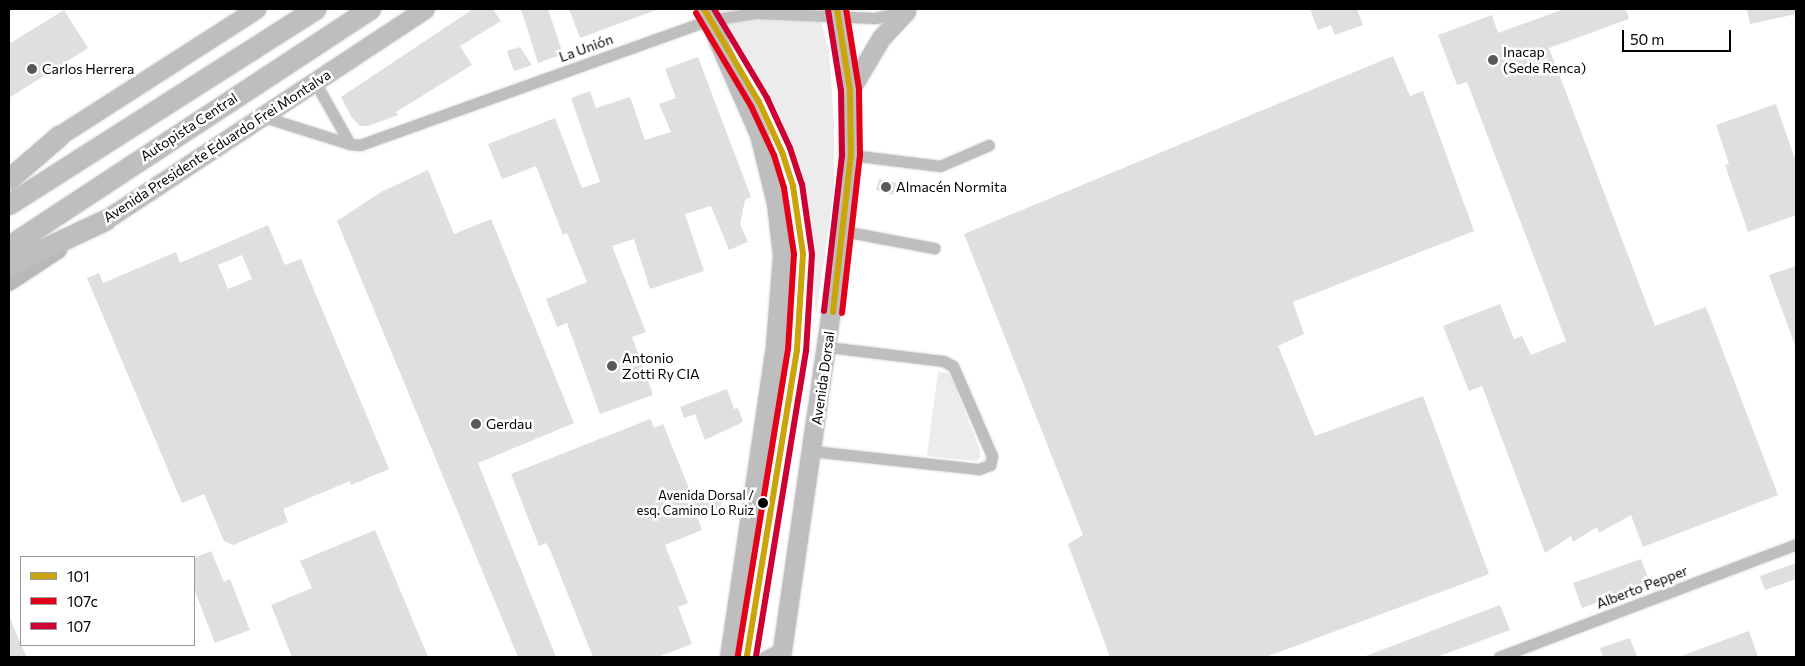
<!DOCTYPE html>
<html>
<head>
<meta charset="utf-8">
<style>
	body { margin:0 }
	#map { position:relative; width:1805px; height:666px; overflow:hidden; background:#fff; font-family:Commissioner,sans-serif }
	div>[style] { position:absolute }
	[style*='--x'] { left:calc(var(--x)*1px); top:calc(var(--y)*1px); width:calc(var(--w)*1px); rotate:calc(var(--a)*1deg) }
	.green>* { inset:0; background:#ececec }
	.building>* { inset:0; background:#dfdfdf }
	.roads { filter:drop-shadow(0 0 1px #dbdbdb) drop-shadow(0 0 1px #dbdbdb) }
	.street>* { height:11px; margin:-5.5px; padding:0 5.5px; transform-origin:5.5px; border-radius:5.5px; background:#bebebe }
	.secondary>* { height:16px; margin:-8px; padding:0 8px; transform-origin:8px; border-radius:8px; background:#b8b8b8 }
	.primary>* { height:19px; margin:-9.5px; padding:0 9.5px; transform-origin:9.5px; border-radius:9.5px; background:#bebebe }
	.highway>* { height:21px; margin:-10.5px; padding:0 10.5px; transform-origin:10.5px; border-radius:10.5px; background:#bebebe }
	.bus-1>* { height:6px; margin:-3px; padding:0 3px; transform-origin:3px; border-radius:3px; background:#caa40a }
	.bus-2>* { height:6px; margin:-3px; padding:0 3px; transform-origin:3px; border-radius:3px; background:#e2001a }
	.bus-3>* { height:6px; margin:-3px; padding:0 3px; transform-origin:3px; border-radius:3px; background:#c03 }
	.dots>* { width:14px; height:14px; translate:-50% -50%; box-sizing:border-box; border:2px solid #fff; border-radius:50% }
	span { translate:-50% -50%; white-space:nowrap; text-align:center; line-height:1.15; -webkit-text-stroke:5px #fff; paint-order:stroke }
	.bus-label { font-size:13px; color:#000 }
	.right { translate:-100% -50%; text-align:right }
	.street-label { font-size:14px; color:#000 }
	.poi-label { font-size:14px; color:#000 }
	.left { translate:0 -50%; text-align:left }
	.frame { position:absolute; inset:0; border:10px solid #000; pointer-events:none }
	.legend { position:absolute; left:20px; top:556px; width:175px; height:90px; box-sizing:border-box; background:#fff; border:1px solid #999; margin:0; padding:6px 9px; list-style:none; font-size:15px; color:#000 }
	.legend li { display:flex; align-items:center; gap:10px; height:25px }
	.legend b { width:25px; border:1px solid #999 }
	.scale { position:absolute; left:1622px; top:30px; width:109px; height:22px; box-sizing:border-box; border:2px solid #000; border-top:0; padding-left:6px; font-size:15px; line-height:18px; white-space:nowrap; color:#000; -webkit-text-stroke:4px #fff; paint-order:stroke }
</style>
</head>
<body>
<div id="map">
	<div class="green">
		<div style="clip-path:polygon(712px 9px,818px 9px,829px 51px,834px 122px,834px 192px,816px 315px,810px 224px,797px 172px,767px 99px)"></div>
		<div style="clip-path:polygon(938px 371px,950px 374px,980px 450px,980px 458px,976px 461px,927px 456px)"></div>
	</div>
	<div class="building">
		<div style="clip-path:polygon(473px 9px,493px 9px,501px 21px,460px 46px,472px 65px,396px 112px,398px 115px,368px 126px,360px 126px,352px 118px,341px 97px)"></div>
		<div style="clip-path:polygon(521px 9px,548px 9px,563px 54px,538px 63px)"></div>
		<div style="clip-path:polygon(569px 9px,655px 9px,656px 10px,580px 38px)"></div>
		<div style="clip-path:polygon(1310px 9px,1357px 9px,1363px 25px,1335px 35px,1331px 25px,1318px 30px)"></div>
		<div style="clip-path:polygon(1564px 9px,1626px 9px,1629px 19px,1549px 48px,1655px 326px,1706px 307px,1778px 495px,1643px 547px,1631px 515px,1599px 533px,1597px 527px,1573px 542px,1571px 536px,1545px 553px,1482px 386px,1469px 391px,1443px 326px,1500px 304px,1514px 339px,1522px 336px,1531px 355px,1566px 341px,1467px 82px,1457px 85px,1438px 35px,1492px 15px,1498px 33px)"></div>
		<div style="clip-path:polygon(1747px 9px,1796px 9px,1796px 14px,1750px 24px)"></div>
		<div style="clip-path:polygon(64px 10px,88px 48px,9px 98px,9px 44px)"></div>
		<div style="clip-path:polygon(520px 47px,532px 65px,514px 71px,507px 51px)"></div>
		<div style="clip-path:polygon(1393px 56px,1410px 96px,1423px 91px,1474px 231px,1293px 302px,1304px 334px,1278px 346px,1315px 436px,1423px 396px,1489px 574px,1266px 657px,1110px 657px,1068px 544px,1083px 535px,964px 234px)"></div>
		<div style="clip-path:polygon(698px 57px,751px 197px,745px 200px,740px 224px,748px 242px,729px 250px,711px 206px,685px 214px,704px 271px,650px 289px,634px 239px,612px 246px,646px 332px,632px 337px,653px 395px,600px 414px,567px 323px,557px 327px,546px 299px,587px 282px,567px 233px,563px 235px,536px 166px,502px 179px,488px 144px,555px 118px,582px 188px,600px 182px,571px 98px,590px 91px,596px 108px,630px 97px,645px 140px,671px 132px,659px 104px,676px 98px,665px 69px)"></div>
		<div style="clip-path:polygon(1776px 104px,1796px 162px,1796px 215px,1748px 232px,1725px 165px,1729px 164px,1716px 125px)"></div>
		<div style="clip-path:polygon(428px 170px,454px 234px,491px 219px,574px 423px,478px 463px,556px 657px,518px 657px,337px 221px,381px 192px)"></div>
		<div style="clip-path:polygon(879px 179px,896px 183px,893px 195px,876px 190px)"></div>
		<div style="clip-path:polygon(evenodd,268px 225px,285px 265px,301px 259px,389px 469px,351px 485px,350px 481px,283px 509px,288px 522px,233px 545px,224px 541px,204px 494px,182px 503px,87px 278px,99px 273px,103px 283px,176px 252px,180px 263px,268px 225px,242px 255px,252px 279px,228px 289px,218px 265px,242px 255px)"></div>
		<div style="clip-path:polygon(1796px 266px,1796px 344px,1795px 345px,1769px 275px)"></div>
		<div style="clip-path:polygon(727px 389px,734px 409px,738px 408px,743px 422px,705px 440px,695px 414px,684px 418px,680px 407px)"></div>
		<div style="clip-path:polygon(650px 419px,654px 428px,663px 424px,693px 498px,715px 489px,722px 507px,697px 517px,702px 530px,665px 545px,688px 603px,678px 607px,692px 644px,658px 657px,593px 657px,551px 552px,546px 543px,539px 546px,511px 474px)"></div>
		<div style="clip-path:polygon(375px 530px,428px 657px,292px 657px,271px 605px,312px 588px,300px 561px)"></div>
		<div style="clip-path:polygon(211px 551px,224px 582px,230px 579px,250px 630px,215px 643px,194px 589px,194px 558px)"></div>
		<div style="clip-path:polygon(1641px 559px,1650px 583px,1582px 608px,1573px 583px)"></div>
		<div style="clip-path:polygon(1796px 563px,1796px 579px,1765px 590px,1760px 576px)"></div>
		<div style="clip-path:polygon(1500px 605px,1510px 630px,1437px 657px,1363px 657px)"></div>
		<div style="clip-path:polygon(9px 615px,21px 645px,27px 657px,9px 657px)"></div>
		<div style="clip-path:polygon(1749px 631px,1758px 657px,1681px 657px,1681px 656px)"></div>
		<div style="clip-path:polygon(1630px 638px,1637px 657px,1603px 657px,1600px 648px)"></div>
	</div>
	<div class="roads">
		<div class="street">
			<div style="--x:315;--y:82;--w:71;--a:60.6"></div>
			<div style="--x:264;--y:117;--w:90;--a:17.4"></div>
			<div style="--x:350;--y:144;--w:10;--a:6"></div>
			<div style="--x:360;--y:145;--w:372;--a:-19.7"></div>
			<div style="--x:710;--y:20;--w:47;--a:-8.7"></div>
			<div style="--x:756;--y:13;--w:119;--a:2.4"></div>
			<div style="--x:875;--y:18;--w:29;--a:-12"></div>
			<div style="--x:851;--y:155;--w:90;--a:7"></div>
			<div style="--x:940;--y:166;--w:53;--a:-23.2"></div>
			<div style="--x:843;--y:231;--w:93;--a:10.6"></div>
			<div style="--x:812;--y:451;--w:168;--a:6.2"></div>
			<div style="--x:979;--y:469;--w:12;--a:-20"></div>
			<div style="--x:990;--y:465;--w:9;--a:-77"></div>
			<div style="--x:992;--y:456;--w:98;--a:-113.4"></div>
			<div style="--x:953;--y:366;--w:11;--a:-153"></div>
			<div style="--x:943;--y:361;--w:116;--a:-173.1"></div>
			<div style="--x:764;--y:657;--w:21;--a:-28"></div>
			<div style="--x:1499;--y:657;--w:318;--a:-20.8"></div>
		</div>
		<div class="secondary">
			<div style="--x:9;--y:283;--w:60;--a:-33.4"></div>
		</div>
		<div class="primary">
			<div style="--x:704;--y:9;--w:137;--a:66.3"></div>
			<div style="--x:759;--y:134;--w:71;--a:76.2"></div>
			<div style="--x:776;--y:203;--w:52;--a:83.4"></div>
			<div style="--x:782;--y:255;--w:91;--a:94.4"></div>
			<div style="--x:775;--y:346;--w:314;--a:98.4"></div>
			<div style="--x:850;--y:90;--w:61;--a:-59.2"></div>
			<div style="--x:881;--y:38;--w:37;--a:-47"></div>
			<div style="--x:60;--y:135;--w:233;--a:-32.7"></div>
			<div style="--x:105;--y:220;--w:383;--a:-33.4"></div>
			<div style="--x:781;--y:657;--w:465;--a:-81.8"></div>
			<div style="--x:847;--y:197;--w:107;--a:-88.4"></div>
			<div style="--x:850;--y:90;--w:82;--a:-99.1"></div>
		</div>
		<div class="highway">
			<div style="--x:9;--y:179;--w:67;--a:-40.8"></div>
			<div style="--x:9;--y:204;--w:363;--a:-32.5"></div>
			<div style="--x:9;--y:246;--w:432;--a:-33.3"></div>
			<div style="--x:9;--y:265;--w:106;--a:-25.1"></div>
		</div>
	</div>
	<div class="bus-1">
		<div style="--x:704;--y:9;--w:108;--a:59.4"></div>
		<div style="--x:759;--y:102;--w:55;--a:65.3"></div>
		<div style="--x:782;--y:152;--w:36;--a:72"></div>
		<div style="--x:793;--y:186;--w:69;--a:81.6"></div>
		<div style="--x:803;--y:254;--w:96;--a:93.6"></div>
		<div style="--x:797;--y:350;--w:311;--a:99.3"></div>
		<div style="--x:833;--y:312;--w:158;--a:-83.5"></div>
		<div style="--x:851;--y:155;--w:65;--a:-90.9"></div>
		<div style="--x:850;--y:90;--w:82;--a:-99.1"></div>
	</div>
	<div class="bus-2">
		<div style="--x:696;--y:13;--w:108;--a:59.4"></div>
		<div style="--x:751;--y:106;--w:54;--a:64.9"></div>
		<div style="--x:774;--y:155;--w:34;--a:73"></div>
		<div style="--x:784;--y:188;--w:67;--a:81.4"></div>
		<div style="--x:794;--y:254;--w:95;--a:93.6"></div>
		<div style="--x:788;--y:349;--w:311;--a:99.3"></div>
		<div style="--x:842;--y:313;--w:159;--a:-83.5"></div>
		<div style="--x:860;--y:155;--w:66;--a:-90.9"></div>
		<div style="--x:859;--y:89;--w:81;--a:-99.2"></div>
	</div>
	<div class="bus-3">
		<div style="--x:714;--y:9;--w:104;--a:59.2"></div>
		<div style="--x:767;--y:98;--w:55;--a:65.3"></div>
		<div style="--x:790;--y:148;--w:38;--a:72"></div>
		<div style="--x:802;--y:184;--w:71;--a:81.9"></div>
		<div style="--x:812;--y:254;--w:97;--a:93.5"></div>
		<div style="--x:806;--y:351;--w:310;--a:99.3"></div>
		<div style="--x:824;--y:311;--w:157;--a:-83.4"></div>
		<div style="--x:842;--y:155;--w:64;--a:-90.9"></div>
		<div style="--x:841;--y:91;--w:82;--a:-99.1"></div>
	</div>
	<div class="dots">
		<div style="left:1493px;top:60px;background:#595959"></div>
		<div style="left:32px;top:69px;background:#595959"></div>
		<div style="left:886px;top:187px;background:#595959"></div>
		<div style="left:612px;top:366px;background:#595959"></div>
		<div style="left:476px;top:424px;background:#595959"></div>
		<div style="left:763px;top:503px;background:#000"></div>
	</div>
	<div class="bus-label">
		<span class="right" style="left:754px;top:503px">Avenida Dorsal /<br>esq. Camino Lo Ruiz</span>
	</div>
	<div class="street-label">
		<span style="left:586px;top:48px;rotate:-20deg">La Unión</span>
		<span style="left:189px;top:127px;rotate:-33deg">Autopista Central</span>
		<span style="left:217px;top:146px;rotate:-33deg">Avenida Presidente Eduardo Frei Montalva</span>
		<span style="left:823px;top:378px;rotate:-82deg">Avenida Dorsal</span>
		<span style="left:1642px;top:587px;rotate:-21deg">Alberto Pepper</span>
	</div>
	<div class="poi-label">
		<span class="left" style="left:1503px;top:60px">Inacap<br>(Sede Renca)</span>
		<span class="left" style="left:42px;top:69px">Carlos Herrera</span>
		<span class="left" style="left:896px;top:187px">Almacén Normita</span>
		<span class="left" style="left:622px;top:366px">Antonio<br>Zotti Ry CIA</span>
		<span class="left" style="left:486px;top:424px">Gerdau</span>
	</div>
	<div class="frame"></div>
	<ul class="legend">
	<li><b style="height:6px;background:#caa40a"></b>101</li>
	<li><b style="height:6px;background:#e2001a"></b>107c</li>
	<li><b style="height:6px;background:#c03"></b>107</li>
	</ul>
	<div class="scale">50 m</div>
</div>
</body>
</html>
